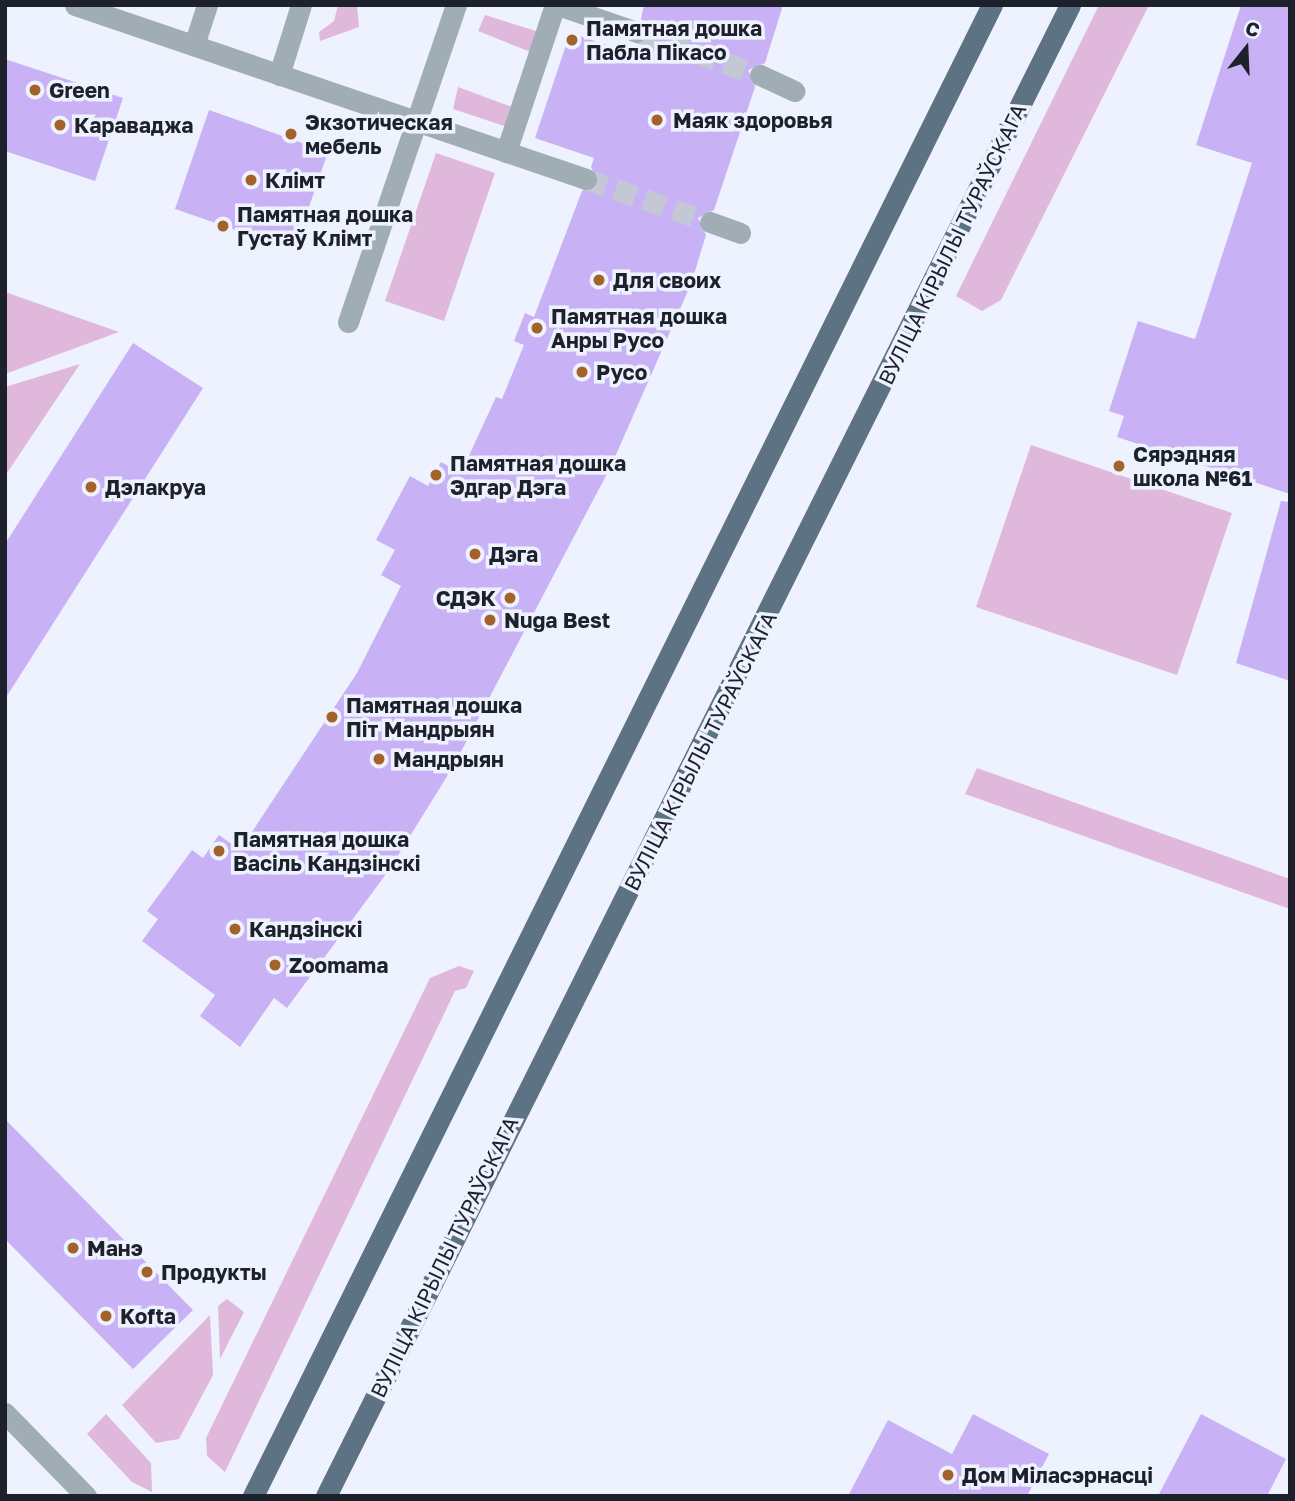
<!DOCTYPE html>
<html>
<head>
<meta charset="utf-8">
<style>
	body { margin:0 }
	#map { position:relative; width:1295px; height:1501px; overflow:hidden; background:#eef2fe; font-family:"Golos Text",sans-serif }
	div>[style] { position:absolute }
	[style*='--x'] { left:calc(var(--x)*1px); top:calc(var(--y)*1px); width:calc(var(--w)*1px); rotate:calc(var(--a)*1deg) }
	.green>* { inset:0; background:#e0b8dc }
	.building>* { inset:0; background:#c8b1f4 }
	.minor-tunnel>* { height:21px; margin-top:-10.5px; transform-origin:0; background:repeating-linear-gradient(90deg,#c4c8d4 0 21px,transparent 0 31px) }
	.minor>* { height:21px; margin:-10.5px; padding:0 10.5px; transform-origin:10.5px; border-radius:10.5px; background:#a1adb5 }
	.major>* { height:21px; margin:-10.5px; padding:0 10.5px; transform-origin:10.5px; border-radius:10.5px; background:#5d7282 }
	.dots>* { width:19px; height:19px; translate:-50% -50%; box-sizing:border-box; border:4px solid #eef2fe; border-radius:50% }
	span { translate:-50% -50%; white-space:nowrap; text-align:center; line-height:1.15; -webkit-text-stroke:7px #eef2fe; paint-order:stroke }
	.poi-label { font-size:21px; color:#1d212b; font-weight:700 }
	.left { translate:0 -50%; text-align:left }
	.right { translate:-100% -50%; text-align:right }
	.street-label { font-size:21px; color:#1d212b }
	.frame { position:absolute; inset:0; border:7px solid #1d212b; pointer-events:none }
	.north { position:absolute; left:1211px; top:14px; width:70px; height:70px; -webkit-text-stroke:5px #eef2fe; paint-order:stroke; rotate:18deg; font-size:19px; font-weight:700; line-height:28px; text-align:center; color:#1d212b }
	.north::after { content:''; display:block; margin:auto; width:24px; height:32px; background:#1d212b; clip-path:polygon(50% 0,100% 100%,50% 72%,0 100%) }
</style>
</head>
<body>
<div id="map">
	<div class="green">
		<div style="clip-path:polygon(338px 5px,357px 5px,359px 27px,320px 41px,319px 32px,334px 21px)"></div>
		<div style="clip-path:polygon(1099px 5px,1149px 5px,1001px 300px,982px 311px,956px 296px)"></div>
		<div style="clip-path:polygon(485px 15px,552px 36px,533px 53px,478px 31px)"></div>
		<div style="clip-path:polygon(458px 87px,520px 110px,516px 130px,453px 109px)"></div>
		<div style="clip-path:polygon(436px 153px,495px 173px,444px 321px,385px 301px)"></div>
		<div style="clip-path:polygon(5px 292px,119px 332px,5px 374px)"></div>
		<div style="clip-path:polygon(80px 364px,5px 476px,5px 387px)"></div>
		<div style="clip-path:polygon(1031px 445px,1232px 513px,1177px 675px,976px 607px)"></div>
		<div style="clip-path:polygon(977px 768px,1290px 879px,1290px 909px,965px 794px)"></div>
		<div style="clip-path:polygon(459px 966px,474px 971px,466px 988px,455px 991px,225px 1472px,207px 1456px,206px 1438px,430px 978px)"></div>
		<div style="clip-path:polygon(227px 1299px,244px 1312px,220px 1359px,218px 1306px)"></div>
		<div style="clip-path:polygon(210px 1315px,213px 1375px,179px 1439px,156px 1443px,122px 1405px)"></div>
		<div style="clip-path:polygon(106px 1414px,151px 1463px,152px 1492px,132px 1482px,87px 1434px)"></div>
	</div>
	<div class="building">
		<div style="clip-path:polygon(644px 5px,783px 5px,765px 63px,748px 70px,755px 87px,714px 210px,698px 218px,706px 235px,691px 284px,611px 466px,454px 765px,389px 870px,287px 1008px,274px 998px,240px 1047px,200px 1016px,215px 995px,142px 941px,158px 919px,147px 911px,192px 850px,203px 858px,219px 835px,240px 850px,357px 673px,401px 586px,381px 575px,395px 550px,376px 540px,410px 476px,428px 486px,441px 462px,461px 473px,496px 397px,502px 399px,524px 345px,514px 341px,525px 313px,534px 317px,582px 191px,599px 183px,591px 167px,594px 158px,535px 138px,570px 33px,632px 53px,650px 36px,641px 19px)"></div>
		<div style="clip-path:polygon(1241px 5px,1290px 5px,1290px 494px,1117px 437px,1124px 416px,1109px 411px,1138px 321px,1195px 339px,1252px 163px,1196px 145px)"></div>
		<div style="clip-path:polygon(5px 59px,123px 98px,95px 181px,5px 151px)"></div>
		<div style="clip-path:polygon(209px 110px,328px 152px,294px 250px,175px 209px)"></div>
		<div style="clip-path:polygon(133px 343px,203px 388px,5px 699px,5px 544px)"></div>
		<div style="clip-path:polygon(1281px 501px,1290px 502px,1290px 681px,1236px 663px)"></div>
		<div style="clip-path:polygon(5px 1119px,193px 1310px,133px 1369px,5px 1239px)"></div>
		<div style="clip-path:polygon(973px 1414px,1049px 1454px,1027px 1496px,848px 1496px,888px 1420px,952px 1454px)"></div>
		<div style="clip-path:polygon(1201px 1414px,1286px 1459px,1267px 1496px,1158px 1496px)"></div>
	</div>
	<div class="minor-tunnel">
		<div style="--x:637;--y:32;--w:130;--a:19.3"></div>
		<div style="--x:586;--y:179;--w:131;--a:19.1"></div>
	</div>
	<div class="minor">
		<div style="--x:75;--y:5;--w:540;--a:18.8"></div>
		<div style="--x:558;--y:5;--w:83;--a:18.9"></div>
		<div style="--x:194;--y:45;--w:42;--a:-72"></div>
		<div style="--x:279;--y:75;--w:73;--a:-72.6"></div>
		<div style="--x:760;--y:75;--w:38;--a:25"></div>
		<div style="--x:506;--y:152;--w:155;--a:-71.6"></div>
		<div style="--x:710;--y:222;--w:32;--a:20"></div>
		<div style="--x:348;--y:322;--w:335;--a:-71.2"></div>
		<div style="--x:5;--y:1413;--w:116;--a:45.7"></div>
	</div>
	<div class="major">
		<div style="--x:253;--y:1496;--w:1664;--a:-63.64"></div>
		<div style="--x:326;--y:1496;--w:1666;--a:-63.48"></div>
	</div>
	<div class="dots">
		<div style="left:572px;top:40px;background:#a2622a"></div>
		<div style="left:35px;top:90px;background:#a2622a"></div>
		<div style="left:657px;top:120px;background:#a2622a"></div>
		<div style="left:60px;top:125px;background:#a2622a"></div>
		<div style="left:291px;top:134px;background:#a2622a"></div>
		<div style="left:251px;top:180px;background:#a2622a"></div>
		<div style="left:223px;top:226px;background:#a2622a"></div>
		<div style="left:599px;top:280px;background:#a2622a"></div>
		<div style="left:537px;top:328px;background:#a2622a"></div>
		<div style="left:582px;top:372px;background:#a2622a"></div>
		<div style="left:1119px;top:466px;background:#a2622a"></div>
		<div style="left:436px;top:475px;background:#a2622a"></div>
		<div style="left:91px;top:487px;background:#a2622a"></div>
		<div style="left:475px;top:554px;background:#a2622a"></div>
		<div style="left:510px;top:598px;background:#a2622a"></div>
		<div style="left:490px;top:620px;background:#a2622a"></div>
		<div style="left:332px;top:717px;background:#a2622a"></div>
		<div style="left:379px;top:759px;background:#a2622a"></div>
		<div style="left:219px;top:851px;background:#a2622a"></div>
		<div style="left:235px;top:929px;background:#a2622a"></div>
		<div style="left:275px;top:965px;background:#a2622a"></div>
		<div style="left:73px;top:1248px;background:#a2622a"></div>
		<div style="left:147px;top:1272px;background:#a2622a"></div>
		<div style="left:106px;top:1316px;background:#a2622a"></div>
		<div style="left:948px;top:1475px;background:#a2622a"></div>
	</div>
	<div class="poi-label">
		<span class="left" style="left:586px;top:40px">Памятная дошка<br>Пабла Пікасо</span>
		<span class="left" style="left:49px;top:90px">Green</span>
		<span class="left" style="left:673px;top:120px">Маяк здоровья</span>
		<span class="left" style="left:305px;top:134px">Экзотическая<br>мебель</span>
		<span class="left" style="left:74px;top:125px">Караваджа</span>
		<span class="left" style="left:265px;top:180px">Клімт</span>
		<span class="left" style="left:237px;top:226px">Памятная дошка<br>Густаў Клімт</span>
		<span class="left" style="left:613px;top:280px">Для своих</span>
		<span class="left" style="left:551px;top:328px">Памятная дошка<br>Анры Русо</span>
		<span class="left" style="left:596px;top:372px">Русо</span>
		<span class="left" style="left:1133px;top:466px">Сярэдняя<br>школа №61</span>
		<span class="left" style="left:450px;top:475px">Памятная дошка<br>Эдгар Дэга</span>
		<span class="left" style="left:105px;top:487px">Дэлакруа</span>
		<span class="left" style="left:489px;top:554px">Дэга</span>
		<span class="right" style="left:496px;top:598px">СДЭК</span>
		<span class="left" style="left:504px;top:620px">Nuga Best</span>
		<span class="left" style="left:346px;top:717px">Памятная дошка<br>Піт Мандрыян</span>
		<span class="left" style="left:393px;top:759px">Мандрыян</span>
		<span class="left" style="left:233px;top:851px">Памятная дошка<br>Васіль Кандзінскі</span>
		<span class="left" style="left:249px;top:929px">Кандзінскі</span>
		<span class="left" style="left:289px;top:965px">Zoomama</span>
		<span class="left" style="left:87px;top:1248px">Манэ</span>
		<span class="left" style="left:161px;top:1272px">Продукты</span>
		<span class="left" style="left:120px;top:1316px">Kofta</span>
		<span class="left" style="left:962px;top:1475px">Дом Міласэрнасці</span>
	</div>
	<div class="street-label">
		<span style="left:952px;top:244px;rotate:-64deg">ВУЛІЦА КІРЫЛЫ ТУРАЎСКАГА</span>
		<span style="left:700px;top:751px;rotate:-63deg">ВУЛІЦА КІРЫЛЫ ТУРАЎСКАГА</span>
		<span style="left:444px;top:1257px;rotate:-64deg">ВУЛІЦА КІРЫЛЫ ТУРАЎСКАГА</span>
	</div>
	<div class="frame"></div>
	<div class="north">С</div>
</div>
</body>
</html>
